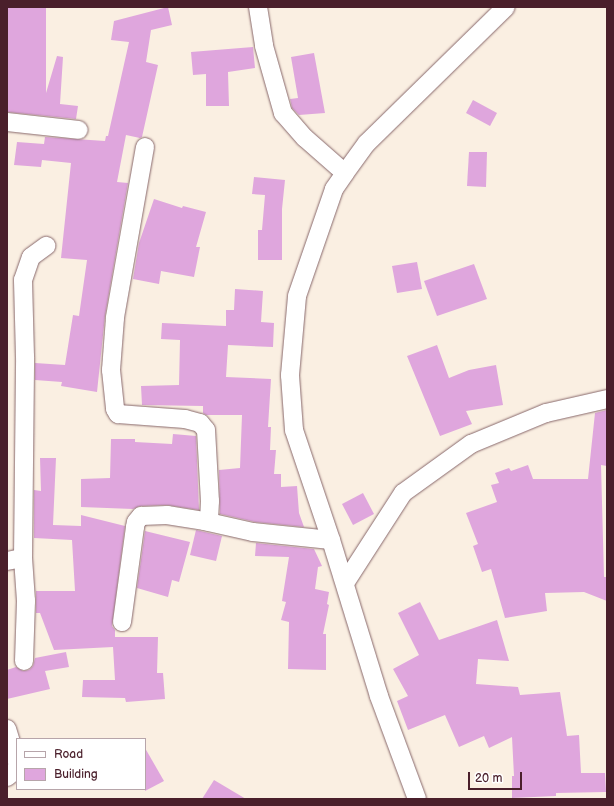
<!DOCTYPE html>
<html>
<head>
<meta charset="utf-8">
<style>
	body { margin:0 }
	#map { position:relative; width:614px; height:806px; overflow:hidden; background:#faefe2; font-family:"Balsamiq Sans",sans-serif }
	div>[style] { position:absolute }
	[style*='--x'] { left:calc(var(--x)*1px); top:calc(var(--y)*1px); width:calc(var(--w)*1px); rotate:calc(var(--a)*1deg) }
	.building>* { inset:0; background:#dfa6dd }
	.roads { filter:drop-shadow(0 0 1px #88686b) drop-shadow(0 0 1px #88686b) }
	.street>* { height:18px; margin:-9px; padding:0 9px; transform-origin:9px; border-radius:9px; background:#fff }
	span { translate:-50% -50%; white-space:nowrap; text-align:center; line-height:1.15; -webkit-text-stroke:4px #fff; paint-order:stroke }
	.frame { position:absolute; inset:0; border:8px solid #4a1f2b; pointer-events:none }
	.legend { position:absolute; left:16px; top:738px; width:130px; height:52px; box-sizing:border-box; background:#fff; border:1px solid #b7a5aa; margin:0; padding:5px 7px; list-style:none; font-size:12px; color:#4a1f2b }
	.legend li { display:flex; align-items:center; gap:8px; height:20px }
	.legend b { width:20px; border:1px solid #b7a5aa }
	.scale { position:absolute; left:468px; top:772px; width:54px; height:18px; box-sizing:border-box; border:2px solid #4a1f2b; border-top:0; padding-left:5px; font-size:12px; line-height:14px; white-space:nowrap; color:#4a1f2b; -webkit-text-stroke:3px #fff; paint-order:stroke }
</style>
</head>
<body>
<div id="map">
	<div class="building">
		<div style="clip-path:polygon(7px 7px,46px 7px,46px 93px,57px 56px,63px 57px,60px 104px,78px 106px,76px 119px,7px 112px)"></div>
		<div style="clip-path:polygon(168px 7px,172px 25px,151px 30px,146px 62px,158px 65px,142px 137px,140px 138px,126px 135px,117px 182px,128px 183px,105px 316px,97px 392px,61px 386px,62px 382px,35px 380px,35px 363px,65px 365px,73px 315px,79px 316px,87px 260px,61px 258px,71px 163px,42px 160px,41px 167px,14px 165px,17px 142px,44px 144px,45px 137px,105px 141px,106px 136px,108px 136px,129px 42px,111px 40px,114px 21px)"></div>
		<div style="clip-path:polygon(253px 47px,255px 68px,228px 72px,229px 106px,206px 106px,206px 74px,193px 75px,191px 52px)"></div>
		<div style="clip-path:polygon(314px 53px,325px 113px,299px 115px,292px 108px,290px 99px,298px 98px,291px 57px)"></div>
		<div style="clip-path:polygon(473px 100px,497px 113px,490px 126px,466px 113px)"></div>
		<div style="clip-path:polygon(469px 152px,487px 152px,486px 187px,467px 186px)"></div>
		<div style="clip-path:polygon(254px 177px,285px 180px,282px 209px,282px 260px,258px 260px,258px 230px,262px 230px,265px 195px,252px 194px)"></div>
		<div style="clip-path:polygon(154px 199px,182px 208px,183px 206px,206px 212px,196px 247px,200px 247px,194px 277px,161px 271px,159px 284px,133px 279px,139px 243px)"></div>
		<div style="clip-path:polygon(417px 262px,422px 289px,397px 293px,392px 266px)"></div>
		<div style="clip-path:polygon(474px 264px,487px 299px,437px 316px,424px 281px)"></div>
		<div style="clip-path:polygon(235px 289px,263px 291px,261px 322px,274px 323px,273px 347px,228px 345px,226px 377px,271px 379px,268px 427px,271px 427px,270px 450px,276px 450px,274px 474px,281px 474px,281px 487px,297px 486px,299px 513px,304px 527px,255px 522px,220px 514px,219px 470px,240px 468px,242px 415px,206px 415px,203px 413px,203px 406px,142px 405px,141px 386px,179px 385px,180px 340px,161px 339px,162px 323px,226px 326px,226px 310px,234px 310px)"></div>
		<div style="clip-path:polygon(437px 345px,449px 378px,469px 370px,496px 365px,503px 405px,466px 411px,472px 424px,440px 436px,407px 356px)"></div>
		<div style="clip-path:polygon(607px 410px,607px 466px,601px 465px,604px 577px,607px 577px,607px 601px,584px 592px,545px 593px,547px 611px,505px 618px,491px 569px,482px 572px,473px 546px,478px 544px,466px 513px,497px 502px,491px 485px,499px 483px,495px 473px,509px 468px,511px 471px,528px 465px,533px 479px,588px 479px,595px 413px)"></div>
		<div style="clip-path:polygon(173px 434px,196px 436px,199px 510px,167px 505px,140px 506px,133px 509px,81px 507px,81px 479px,110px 478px,111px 439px,135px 439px,135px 442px,172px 444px)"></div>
		<div style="clip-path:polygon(40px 458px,56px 458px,53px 525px,81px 526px,81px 515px,125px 526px,112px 626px,115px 630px,115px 637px,158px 637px,157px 673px,163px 673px,165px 699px,126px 702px,125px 698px,82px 697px,83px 680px,115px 680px,113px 647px,54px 650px,40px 613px,36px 613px,36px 591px,75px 591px,72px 540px,34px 538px,34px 490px,41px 491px)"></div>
		<div style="clip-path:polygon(363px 493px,374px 514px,353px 525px,342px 504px)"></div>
		<div style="clip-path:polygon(196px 530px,222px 536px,216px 561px,190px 555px)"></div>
		<div style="clip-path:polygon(145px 531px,190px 542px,179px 582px,172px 580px,168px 597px,137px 588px)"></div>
		<div style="clip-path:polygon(256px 543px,314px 549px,322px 566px,318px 567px,315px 589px,329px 592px,327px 604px,329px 605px,323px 634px,326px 634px,326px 670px,288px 669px,289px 622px,281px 620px,286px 602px,282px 601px,289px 557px,255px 556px)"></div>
		<div style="clip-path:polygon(420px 602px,439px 640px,497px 620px,509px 661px,478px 659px,476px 684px,518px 687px,520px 695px,560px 692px,567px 736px,579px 735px,581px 773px,605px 773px,606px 792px,556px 793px,556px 796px,512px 798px,512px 776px,514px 776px,512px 737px,489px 748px,484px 736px,459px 747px,445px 715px,408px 730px,397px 701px,408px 696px,393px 669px,419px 655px,398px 613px)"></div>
		<div style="clip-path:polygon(66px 652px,69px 667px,45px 671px,50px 689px,7px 699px,7px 670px,16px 667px,23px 671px,29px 670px,33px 666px,35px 658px)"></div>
		<div style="clip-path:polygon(145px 748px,164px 781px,145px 791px)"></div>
		<div style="clip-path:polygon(214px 780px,246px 799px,202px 799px)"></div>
	</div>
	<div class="roads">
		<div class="street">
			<div style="--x:258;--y:7;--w:39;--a:81"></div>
			<div style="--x:264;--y:46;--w:70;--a:74.2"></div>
			<div style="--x:283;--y:113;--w:33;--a:49"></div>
			<div style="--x:305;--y:138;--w:53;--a:41.2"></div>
			<div style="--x:7;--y:122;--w:72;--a:6.3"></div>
			<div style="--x:145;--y:147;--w:174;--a:100"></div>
			<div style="--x:115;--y:318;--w:52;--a:94.4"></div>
			<div style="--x:111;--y:370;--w:39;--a:84"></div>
			<div style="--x:115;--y:409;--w:6;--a:59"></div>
			<div style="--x:118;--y:414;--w:67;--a:4.3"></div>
			<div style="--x:185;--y:419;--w:16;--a:15"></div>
			<div style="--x:200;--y:423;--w:9;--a:49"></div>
			<div style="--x:206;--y:430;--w:71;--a:86.8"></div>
			<div style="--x:210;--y:501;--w:21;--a:93"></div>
			<div style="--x:23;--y:558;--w:43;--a:86"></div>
			<div style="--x:26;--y:601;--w:60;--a:91.9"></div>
			<div style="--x:7;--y:561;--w:16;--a:-11"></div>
			<div style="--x:23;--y:558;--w:201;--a:-89.4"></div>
			<div style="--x:25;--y:357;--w:77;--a:-91.5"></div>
			<div style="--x:23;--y:280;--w:24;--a:-71"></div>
			<div style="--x:31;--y:257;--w:19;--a:-36"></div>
			<div style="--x:345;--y:583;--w:107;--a:-57.2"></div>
			<div style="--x:403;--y:493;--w:84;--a:-35.8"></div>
			<div style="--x:471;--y:444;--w:81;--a:-22.5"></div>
			<div style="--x:546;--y:413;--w:63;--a:-12.9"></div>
			<div style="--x:122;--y:622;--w:96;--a:-82.2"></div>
			<div style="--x:135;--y:527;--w:5;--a:-79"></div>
			<div style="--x:136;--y:522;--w:8;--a:-50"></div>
			<div style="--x:141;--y:516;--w:26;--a:-2"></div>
			<div style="--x:167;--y:515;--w:37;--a:9"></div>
			<div style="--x:204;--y:521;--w:50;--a:12.7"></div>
			<div style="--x:253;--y:532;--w:78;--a:5.9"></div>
			<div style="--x:7;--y:729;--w:34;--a:73"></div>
			<div style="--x:7;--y:777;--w:13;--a:-39"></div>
			<div style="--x:417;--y:799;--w:110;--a:-110.3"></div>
			<div style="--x:379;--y:696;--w:163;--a:-107.1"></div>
			<div style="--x:331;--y:540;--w:116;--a:-108.6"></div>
			<div style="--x:294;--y:430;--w:55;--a:-94.2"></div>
			<div style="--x:290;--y:375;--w:79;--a:-84.9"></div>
			<div style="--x:297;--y:296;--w:113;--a:-70.9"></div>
			<div style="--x:334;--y:189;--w:19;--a:-55"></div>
			<div style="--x:345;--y:173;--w:37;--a:-54"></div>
			<div style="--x:367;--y:143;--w:194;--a:-44.4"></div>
		</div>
	</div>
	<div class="frame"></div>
	<ul class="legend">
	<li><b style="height:5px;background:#fff"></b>Road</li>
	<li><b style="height:11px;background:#dfa6dd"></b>Building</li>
	</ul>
	<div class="scale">20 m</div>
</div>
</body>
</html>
